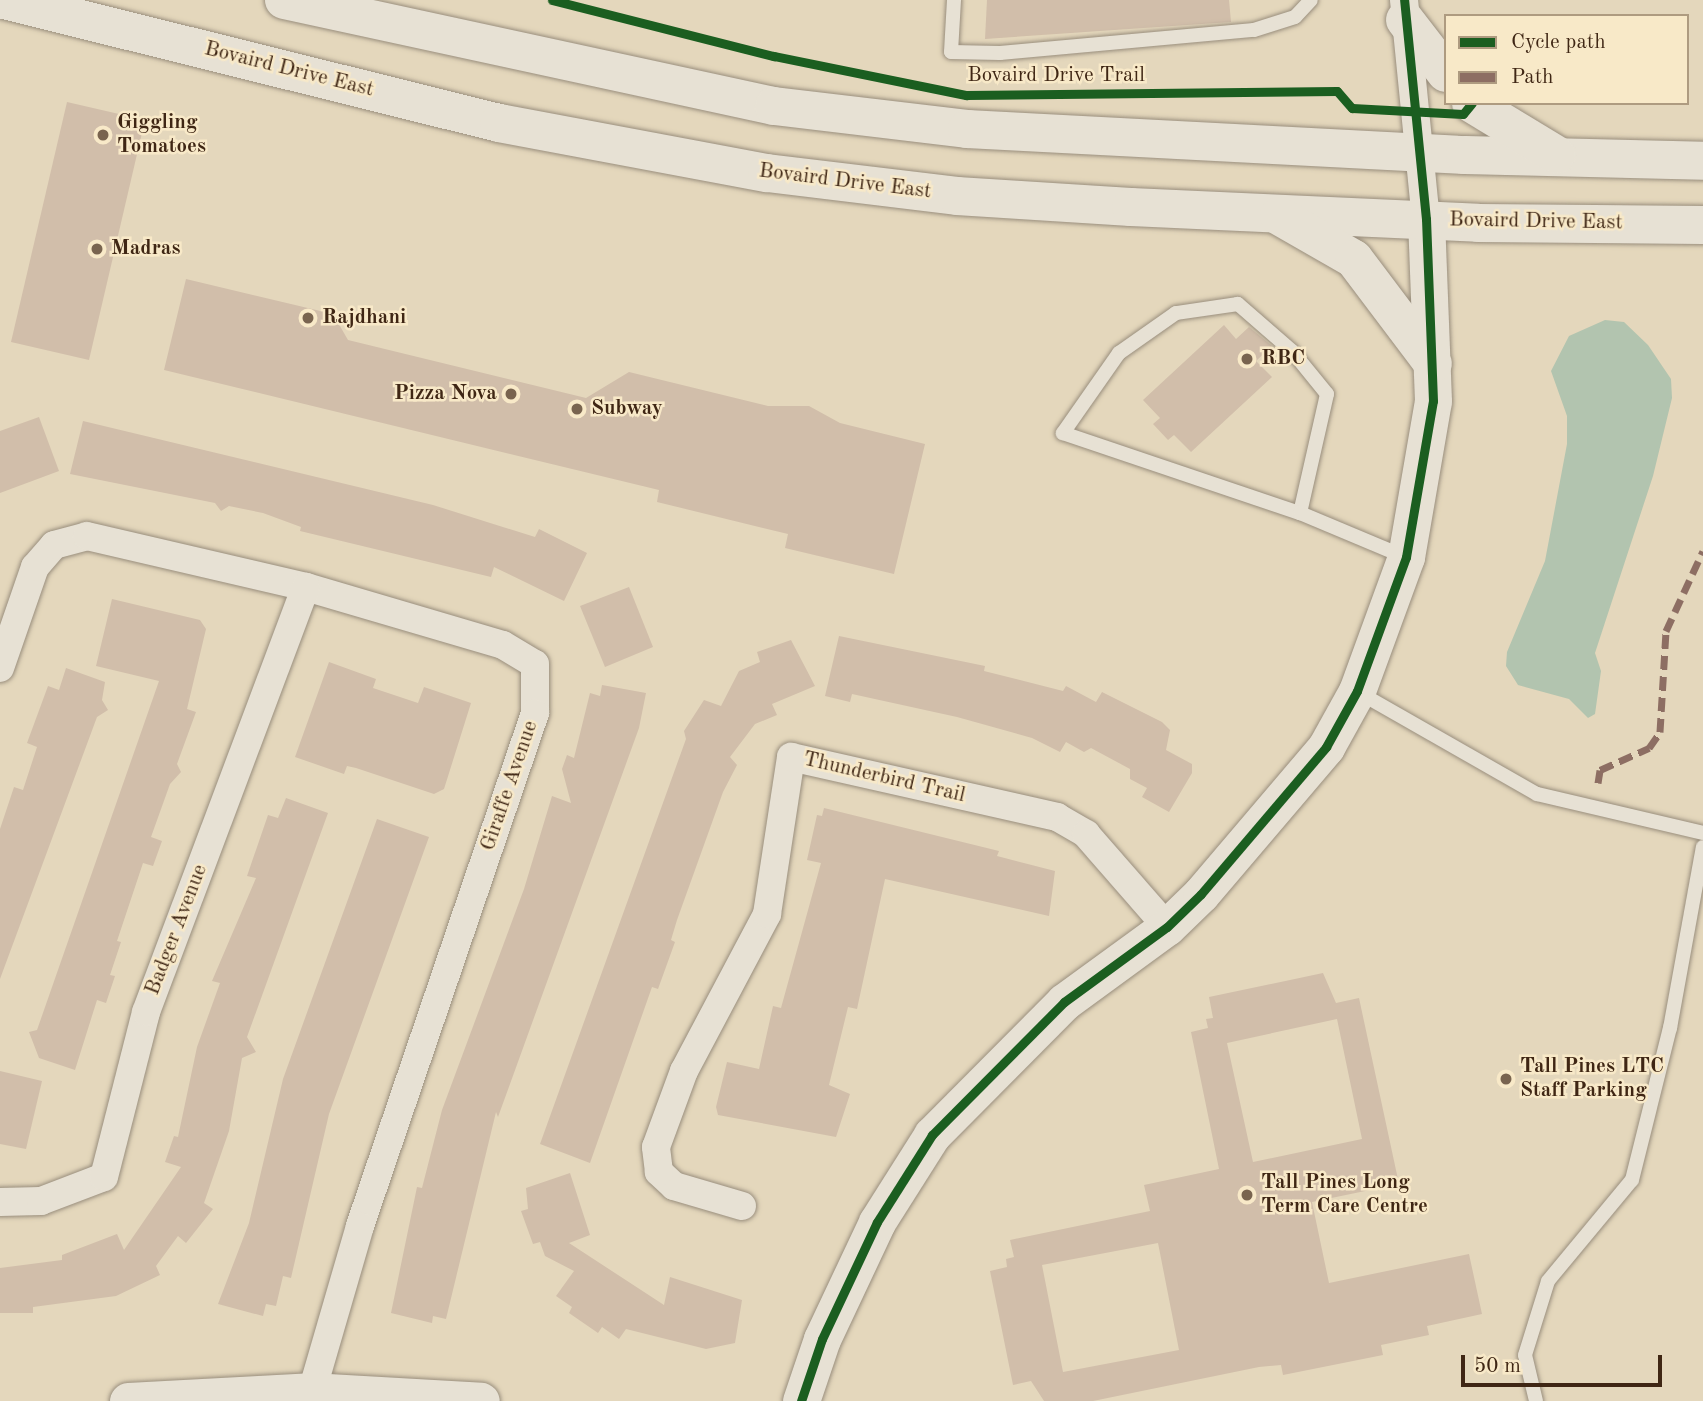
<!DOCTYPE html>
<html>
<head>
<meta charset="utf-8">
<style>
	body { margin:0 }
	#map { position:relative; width:1703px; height:1401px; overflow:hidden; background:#e4d7bc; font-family:"Old Standard TT",serif }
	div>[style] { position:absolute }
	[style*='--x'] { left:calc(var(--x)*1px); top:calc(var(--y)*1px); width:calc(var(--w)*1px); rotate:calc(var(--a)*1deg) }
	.water>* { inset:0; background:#b2c4af }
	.building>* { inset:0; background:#d1beaa }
	.roads { filter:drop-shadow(0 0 2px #998e7d) drop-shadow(0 0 2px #998e7d) }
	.service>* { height:14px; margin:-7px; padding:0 7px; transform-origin:7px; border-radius:7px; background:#e7e1d4 }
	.minor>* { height:28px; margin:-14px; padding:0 14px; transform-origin:14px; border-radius:14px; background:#e7e1d4 }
	.tertiary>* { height:37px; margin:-18.5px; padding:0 18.5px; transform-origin:18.5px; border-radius:18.5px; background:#e7e1d4 }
	.secondary>* { height:38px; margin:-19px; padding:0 19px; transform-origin:19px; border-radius:19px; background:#e7e1d4 }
	.quiet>* { height:7px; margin-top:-3.5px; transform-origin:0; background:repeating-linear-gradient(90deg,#8d6e63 0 14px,transparent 0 21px) }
	.cycleway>* { height:9px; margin:-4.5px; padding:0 4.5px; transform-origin:4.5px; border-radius:4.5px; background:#1b5e20 }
	.dots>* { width:19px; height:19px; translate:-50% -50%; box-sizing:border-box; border:4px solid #f8e9c8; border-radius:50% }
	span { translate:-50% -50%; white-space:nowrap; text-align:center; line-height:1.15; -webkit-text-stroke:5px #f8e9c8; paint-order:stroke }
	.street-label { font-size:21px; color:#3f2614 }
	.poi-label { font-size:21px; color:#3f2614; font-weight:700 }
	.left { translate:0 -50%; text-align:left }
	.right { translate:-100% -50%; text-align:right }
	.legend { position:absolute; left:1444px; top:14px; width:245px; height:91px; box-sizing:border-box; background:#f8e9c8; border:2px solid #ae9b80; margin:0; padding:9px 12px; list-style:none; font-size:21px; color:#3f2614 }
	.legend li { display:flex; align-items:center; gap:14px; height:35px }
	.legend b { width:35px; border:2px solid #ae9b80 }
	.scale { position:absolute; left:1461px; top:1355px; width:201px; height:32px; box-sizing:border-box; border:4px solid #3f2614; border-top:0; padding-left:9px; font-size:21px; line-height:24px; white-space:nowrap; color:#3f2614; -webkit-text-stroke:5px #f8e9c8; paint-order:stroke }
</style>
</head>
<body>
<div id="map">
	<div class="water">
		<div style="clip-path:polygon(1605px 320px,1624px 322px,1648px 345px,1671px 379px,1672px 398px,1653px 476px,1595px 653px,1601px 671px,1595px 714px,1588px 718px,1569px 699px,1518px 685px,1506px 666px,1507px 652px,1545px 561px,1567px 444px,1567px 416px,1551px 371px,1569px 336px)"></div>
	</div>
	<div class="building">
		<div style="clip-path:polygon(987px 0,1229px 0,1231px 22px,985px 39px)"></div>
		<div style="clip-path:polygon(67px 102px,145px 120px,89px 360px,11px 342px)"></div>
		<div style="clip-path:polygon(186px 279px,333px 314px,348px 340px,586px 398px,629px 372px,768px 406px,809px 406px,840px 423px,925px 444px,894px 574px,785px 548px,788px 534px,657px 502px,659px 490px,164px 370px)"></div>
		<div style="clip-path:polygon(1224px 325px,1236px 339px,1249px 327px,1272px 346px,1256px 361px,1272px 377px,1191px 452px,1174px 435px,1168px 440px,1153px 424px,1160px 418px,1143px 400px)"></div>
		<div style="clip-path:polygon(39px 417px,59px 471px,0 493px,0 431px)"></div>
		<div style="clip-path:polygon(83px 421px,433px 505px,535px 537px,539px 529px,587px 553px,564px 601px,494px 567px,491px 577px,300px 531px,301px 527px,263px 513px,229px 506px,221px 511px,215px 503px,70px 474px)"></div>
		<div style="clip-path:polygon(629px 587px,653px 647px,605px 667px,580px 606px)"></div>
		<div style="clip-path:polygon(112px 599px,200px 620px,206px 629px,187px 709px,196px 712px,177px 764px,181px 772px,170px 784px,151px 837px,162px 841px,153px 866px,143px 863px,117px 941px,121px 942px,110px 975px,115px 976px,106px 1003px,97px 1000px,75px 1070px,39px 1058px,29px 1032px,37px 1030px,159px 681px,96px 666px)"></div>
		<div style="clip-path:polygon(839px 636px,985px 666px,984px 671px,1063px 691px,1066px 686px,1096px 702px,1102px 692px,1162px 722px,1170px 730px,1166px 750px,1192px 764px,1192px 773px,1169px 812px,1142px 797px,1147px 788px,1130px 779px,1130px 769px,1091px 748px,1084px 752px,1066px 742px,1060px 752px,1032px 738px,957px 717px,852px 694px,850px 702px,825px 696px)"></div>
		<div style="clip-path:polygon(791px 640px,815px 686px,772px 704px,777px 715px,755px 724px,730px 757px,737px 765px,723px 792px,677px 920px,671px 940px,675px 942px,658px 989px,652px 987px,590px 1163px,540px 1144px,686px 739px,684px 731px,704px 700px,721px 706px,739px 671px,760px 662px,757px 652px)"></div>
		<div style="clip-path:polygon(329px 662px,376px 679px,373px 688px,418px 703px,424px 687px,471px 703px,444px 789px,434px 794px,356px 768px,347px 766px,344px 774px,295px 757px)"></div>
		<div style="clip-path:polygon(66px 668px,105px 682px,102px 700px,108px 710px,97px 717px,0 979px,0 829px,14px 787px,23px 790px,37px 747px,27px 743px,48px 686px,59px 690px)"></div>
		<div style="clip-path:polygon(602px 685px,646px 693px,639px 728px,498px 1117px,496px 1112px,446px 1319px,433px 1316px,432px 1323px,391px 1313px,417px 1187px,422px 1188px,442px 1110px,524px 889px,552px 796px,571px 803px,562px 769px,567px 755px,574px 758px,590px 693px,600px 696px)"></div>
		<div style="clip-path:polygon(286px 798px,328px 813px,247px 1037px,256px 1052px,242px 1058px,229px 1131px,204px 1203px,213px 1209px,186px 1243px,178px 1236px,156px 1266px,160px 1275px,116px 1296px,33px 1307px,33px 1313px,0 1313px,0 1268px,62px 1260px,62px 1255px,117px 1234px,124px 1250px,181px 1167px,165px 1162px,174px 1136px,178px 1137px,197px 1047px,220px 983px,212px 981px,256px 878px,247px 876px,268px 815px,278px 818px)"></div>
		<div style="clip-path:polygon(824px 808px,999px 851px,997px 856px,1055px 871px,1049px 916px,885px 879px,857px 1009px,848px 1007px,829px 1085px,850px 1094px,836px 1137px,718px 1115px,716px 1107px,727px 1062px,759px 1069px,773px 1006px,781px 1008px,821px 863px,807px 860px,817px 815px,822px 816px)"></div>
		<div style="clip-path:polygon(377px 819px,429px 837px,329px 1114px,291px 1278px,283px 1276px,276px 1306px,266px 1304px,263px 1316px,218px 1304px,249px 1223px,283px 1079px)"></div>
		<div style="clip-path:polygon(evenodd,1323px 973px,1336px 1003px,1359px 998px,1399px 1184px,1312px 1202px,1329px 1283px,1469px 1254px,1482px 1314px,1427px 1326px,1429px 1335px,1381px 1345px,1383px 1355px,1283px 1375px,1281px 1365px,1259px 1367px,1093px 1401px,1044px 1401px,1031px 1381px,1013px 1385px,990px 1271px,1007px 1267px,1006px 1259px,1014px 1257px,1010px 1240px,1150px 1211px,1144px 1185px,1219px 1169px,1191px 1032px,1208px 1028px,1206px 1019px,1213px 1018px,1209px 997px,1323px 973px,1337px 1019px,1362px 1139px,1253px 1162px,1227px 1043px,1337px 1019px,1323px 973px,1158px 1243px,1179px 1350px,1063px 1372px,1042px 1265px,1158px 1243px)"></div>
		<div style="clip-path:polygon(0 1071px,42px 1081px,26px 1149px,0 1144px)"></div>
		<div style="clip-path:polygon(570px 1173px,590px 1235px,569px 1243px,664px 1305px,670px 1277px,742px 1300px,735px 1343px,706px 1349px,626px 1329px,619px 1339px,602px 1327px,598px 1333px,569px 1313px,572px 1307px,556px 1296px,574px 1271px,545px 1256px,540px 1242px,533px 1244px,521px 1211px,528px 1209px,526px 1188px)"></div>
	</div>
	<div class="roads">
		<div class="service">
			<div style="--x:954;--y:0;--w:52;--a:93.3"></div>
			<div style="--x:951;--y:52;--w:49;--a:1.2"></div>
			<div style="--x:1000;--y:53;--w:255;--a:-5.2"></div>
			<div style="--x:1254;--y:30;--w:43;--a:-17.6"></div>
			<div style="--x:1295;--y:17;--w:23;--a:-47"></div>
			<div style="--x:1300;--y:513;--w:122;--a:-77.2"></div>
			<div style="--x:1327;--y:394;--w:55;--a:-129.1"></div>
			<div style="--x:1292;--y:351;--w:72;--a:-139"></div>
			<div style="--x:1238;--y:304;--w:63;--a:171.7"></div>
			<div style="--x:1176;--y:313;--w:70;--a:144.9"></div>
			<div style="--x:1119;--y:353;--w:98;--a:125"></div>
			<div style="--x:1063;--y:433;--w:250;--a:18.7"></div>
			<div style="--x:1300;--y:513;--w:114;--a:22.7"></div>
			<div style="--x:1358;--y:692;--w:206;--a:29.7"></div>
			<div style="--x:1537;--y:794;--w:171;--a:13.2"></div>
			<div style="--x:1536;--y:1401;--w:47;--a:-103.4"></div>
			<div style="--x:1525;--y:1355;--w:77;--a:-72.7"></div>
			<div style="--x:1548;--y:1281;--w:131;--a:-50.3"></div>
			<div style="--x:1632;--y:1180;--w:157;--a:-76"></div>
			<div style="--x:1670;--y:1028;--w:184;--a:-79.7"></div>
		</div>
		<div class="minor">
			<div style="--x:1404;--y:0;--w:220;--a:84.3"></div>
			<div style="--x:0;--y:668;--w:107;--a:-70.9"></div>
			<div style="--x:35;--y:567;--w:29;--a:-49"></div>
			<div style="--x:54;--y:545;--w:34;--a:-15"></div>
			<div style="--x:87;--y:536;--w:225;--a:13.1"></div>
			<div style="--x:306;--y:587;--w:205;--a:16.4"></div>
			<div style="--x:503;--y:645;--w:37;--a:31"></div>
			<div style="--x:535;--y:664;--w:49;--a:90"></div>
			<div style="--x:535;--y:713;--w:542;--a:108.84"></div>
			<div style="--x:360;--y:1226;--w:182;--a:106.2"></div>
			<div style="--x:0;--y:1202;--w:41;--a:-1.4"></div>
			<div style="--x:41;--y:1201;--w:67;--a:-20.9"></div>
			<div style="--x:104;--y:1177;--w:170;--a:-75.7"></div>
			<div style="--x:146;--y:1012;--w:454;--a:-69.4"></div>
			<div style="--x:742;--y:1206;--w:71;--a:-163.6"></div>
			<div style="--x:674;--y:1186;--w:21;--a:-137"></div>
			<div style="--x:659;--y:1172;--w:25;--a:-97"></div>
			<div style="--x:656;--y:1147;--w:81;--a:-69.8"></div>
			<div style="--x:684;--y:1071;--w:178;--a:-62.1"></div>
			<div style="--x:767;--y:914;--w:159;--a:-81.3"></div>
			<div style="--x:791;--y:757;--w:273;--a:12.7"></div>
			<div style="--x:1057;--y:817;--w:34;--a:30"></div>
			<div style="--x:1086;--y:834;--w:123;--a:48.9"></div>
		</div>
		<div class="tertiary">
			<div style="--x:128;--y:1401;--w:182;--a:-3.1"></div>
			<div style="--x:310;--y:1391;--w:171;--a:3.3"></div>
			<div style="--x:801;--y:1401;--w:65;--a:-71.3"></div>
			<div style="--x:822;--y:1339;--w:129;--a:-64.8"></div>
			<div style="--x:877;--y:1222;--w:103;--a:-57.7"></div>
			<div style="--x:932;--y:1135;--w:187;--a:-45.2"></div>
			<div style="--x:1064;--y:1002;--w:127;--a:-36.1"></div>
			<div style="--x:1167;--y:927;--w:47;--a:-44.1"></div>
			<div style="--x:1201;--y:894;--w:193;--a:-49.6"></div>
			<div style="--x:1326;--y:747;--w:64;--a:-61"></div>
			<div style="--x:1357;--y:691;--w:143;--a:-69.9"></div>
			<div style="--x:1406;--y:557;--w:158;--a:-80.2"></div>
			<div style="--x:1433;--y:401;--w:182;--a:-92.2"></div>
		</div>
		<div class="secondary">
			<div style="--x:4;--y:0;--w:510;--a:13.95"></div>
			<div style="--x:499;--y:123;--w:273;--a:10.6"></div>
			<div style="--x:767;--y:173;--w:191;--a:6.9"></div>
			<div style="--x:957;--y:196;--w:174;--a:3.6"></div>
			<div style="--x:1131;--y:207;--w:347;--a:2.6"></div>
			<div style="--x:1478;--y:223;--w:225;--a:0.5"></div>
			<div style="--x:284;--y:0;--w:501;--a:12.21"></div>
			<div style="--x:774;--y:106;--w:194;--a:6.8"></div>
			<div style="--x:967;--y:129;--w:499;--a:3"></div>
			<div style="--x:1465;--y:155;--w:238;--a:1.4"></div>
			<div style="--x:1405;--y:20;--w:67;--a:52.3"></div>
			<div style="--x:1471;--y:103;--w:100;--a:31.2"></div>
			<div style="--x:1279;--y:216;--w:86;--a:29.8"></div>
			<div style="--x:1354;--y:259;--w:131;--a:53"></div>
		</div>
	</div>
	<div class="quiet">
		<div style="--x:1598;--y:783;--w:13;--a:-81"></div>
		<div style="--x:1600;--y:770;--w:54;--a:-24.2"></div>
		<div style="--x:1649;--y:748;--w:19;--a:-55"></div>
		<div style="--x:1660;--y:732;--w:101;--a:-86.6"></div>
		<div style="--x:1666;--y:631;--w:88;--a:-65.2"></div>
	</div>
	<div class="cycleway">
		<div style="--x:552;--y:0;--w:229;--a:14.2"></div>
		<div style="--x:774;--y:56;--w:196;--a:11.5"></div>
		<div style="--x:966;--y:95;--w:371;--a:-0.6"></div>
		<div style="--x:1337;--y:91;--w:23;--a:49"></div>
		<div style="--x:1352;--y:108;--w:111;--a:3.1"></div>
		<div style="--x:1463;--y:114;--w:14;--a:-51"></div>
		<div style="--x:801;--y:1401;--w:65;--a:-71.3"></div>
		<div style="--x:822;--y:1339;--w:129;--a:-64.8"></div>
		<div style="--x:877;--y:1222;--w:103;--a:-57.7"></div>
		<div style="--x:932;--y:1135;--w:187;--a:-45.2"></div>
		<div style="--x:1064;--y:1002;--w:127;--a:-36.1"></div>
		<div style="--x:1167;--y:927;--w:47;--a:-44.1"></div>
		<div style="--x:1201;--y:894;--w:193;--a:-49.6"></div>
		<div style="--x:1326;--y:747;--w:64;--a:-61"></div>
		<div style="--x:1357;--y:691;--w:143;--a:-69.9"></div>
		<div style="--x:1406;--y:557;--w:158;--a:-80.2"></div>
		<div style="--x:1433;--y:401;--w:182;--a:-92.2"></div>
		<div style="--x:1426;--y:219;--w:220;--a:-95.7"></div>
	</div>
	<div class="dots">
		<div style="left:103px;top:135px;background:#79644f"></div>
		<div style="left:97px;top:249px;background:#79644f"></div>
		<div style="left:308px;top:318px;background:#79644f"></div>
		<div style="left:1247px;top:359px;background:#79644f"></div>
		<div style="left:511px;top:394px;background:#79644f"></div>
		<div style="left:577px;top:409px;background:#79644f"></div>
		<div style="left:1506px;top:1079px;background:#79644f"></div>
		<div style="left:1247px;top:1195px;background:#79644f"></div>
	</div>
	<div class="street-label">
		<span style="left:289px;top:70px;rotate:14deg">Bovaird Drive East</span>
		<span style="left:1056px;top:76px">Bovaird Drive Trail</span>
		<span style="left:845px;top:182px;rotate:7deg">Bovaird Drive East</span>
		<span style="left:1536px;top:222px;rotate:1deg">Bovaird Drive East</span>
		<span style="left:884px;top:778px;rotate:13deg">Thunderbird Trail</span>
		<span style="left:510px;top:786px;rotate:-71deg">Giraffe Avenue</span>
		<span style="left:177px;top:930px;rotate:-69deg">Badger Avenue</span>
	</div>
	<div class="poi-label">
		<span class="left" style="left:117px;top:135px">Giggling<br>Tomatoes</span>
		<span class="left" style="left:111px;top:249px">Madras</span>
		<span class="left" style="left:322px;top:318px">Rajdhani</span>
		<span class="left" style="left:1261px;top:359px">RBC</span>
		<span class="right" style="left:497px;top:394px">Pizza Nova</span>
		<span class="left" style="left:591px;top:409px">Subway</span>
		<span class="left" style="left:1520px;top:1079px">Tall Pines LTC<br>Staff Parking</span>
		<span class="left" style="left:1261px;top:1195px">Tall Pines Long<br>Term Care Centre</span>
	</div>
	<ul class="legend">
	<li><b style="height:9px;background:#1b5e20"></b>Cycle path</li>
	<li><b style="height:9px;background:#8d6e63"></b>Path</li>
	</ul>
	<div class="scale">50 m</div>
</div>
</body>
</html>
